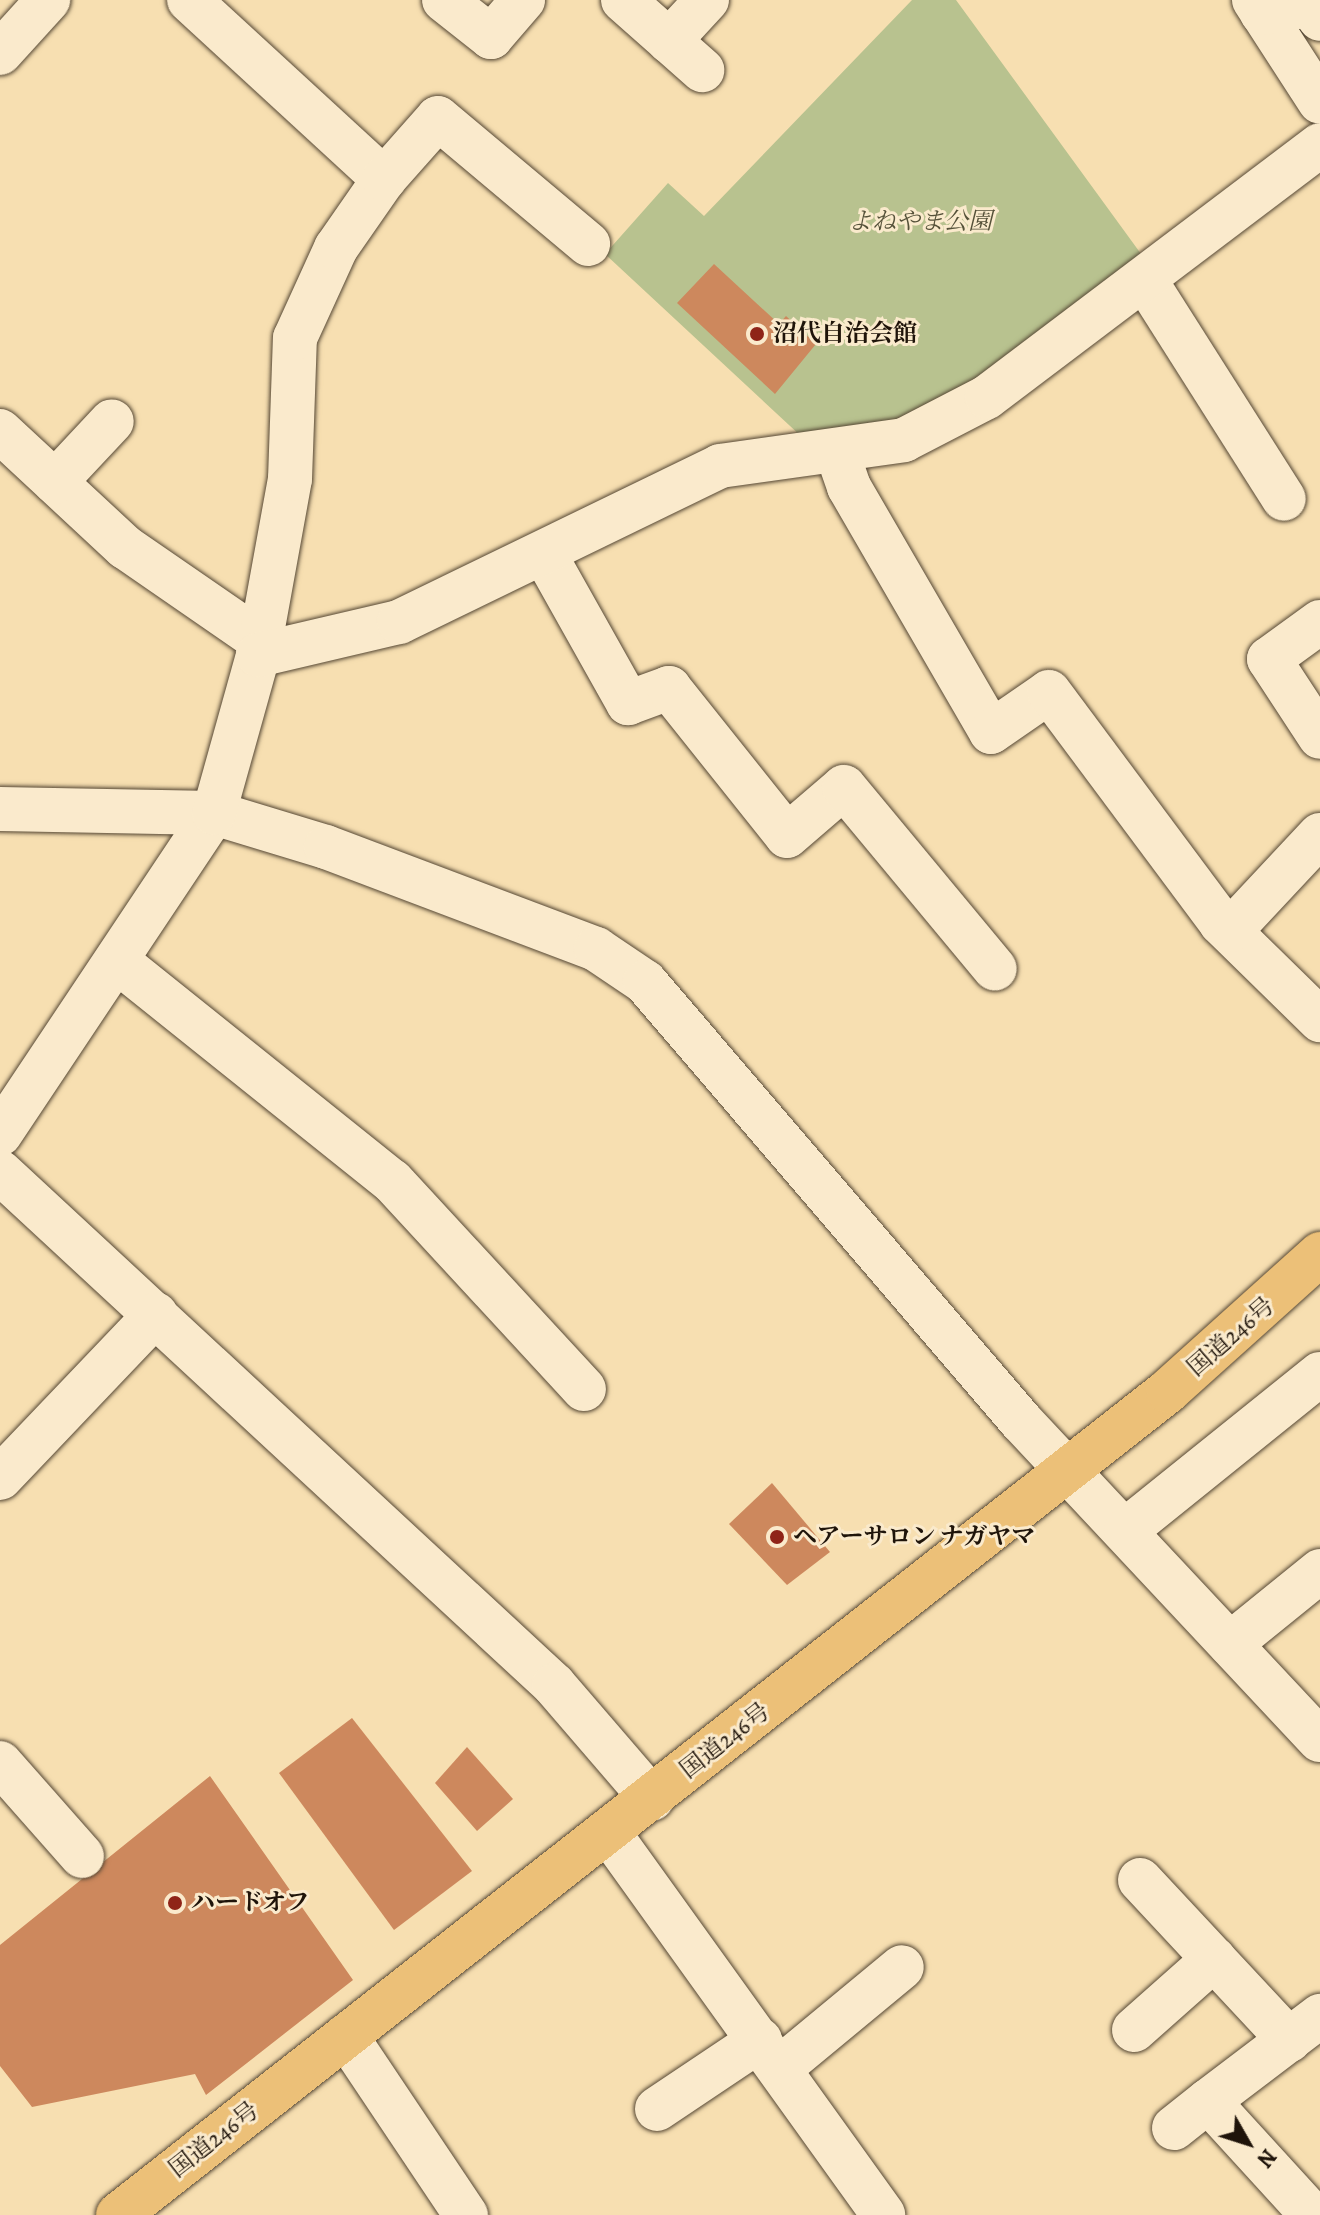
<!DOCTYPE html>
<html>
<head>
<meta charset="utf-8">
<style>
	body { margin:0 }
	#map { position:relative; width:1320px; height:2215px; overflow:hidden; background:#f7dfb1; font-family:Alegreya,"Noto Serif JP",serif }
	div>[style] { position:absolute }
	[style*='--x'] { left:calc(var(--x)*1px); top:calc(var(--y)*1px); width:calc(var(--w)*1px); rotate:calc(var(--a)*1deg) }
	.green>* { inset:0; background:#b8c28f }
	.building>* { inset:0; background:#cd885d }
	.roads { filter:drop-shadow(0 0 2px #554734) drop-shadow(0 0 2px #554734) }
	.minor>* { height:44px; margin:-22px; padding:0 22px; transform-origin:22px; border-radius:22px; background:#faeacc }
	.highway>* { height:44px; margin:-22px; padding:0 22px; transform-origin:22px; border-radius:22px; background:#ecc078 }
	.dots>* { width:22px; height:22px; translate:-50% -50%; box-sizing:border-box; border:4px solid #faeacc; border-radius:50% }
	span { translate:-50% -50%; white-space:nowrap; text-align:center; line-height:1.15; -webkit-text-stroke:6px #faeacc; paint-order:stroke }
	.park-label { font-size:24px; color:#555139; font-style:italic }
	.poi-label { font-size:24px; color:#1f140a; font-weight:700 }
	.left { translate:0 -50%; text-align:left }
	.street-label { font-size:24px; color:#1f140a }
	.north { position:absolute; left:1208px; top:2103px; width:80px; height:80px; -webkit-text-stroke:6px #faeacc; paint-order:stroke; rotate:129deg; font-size:22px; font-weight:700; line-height:32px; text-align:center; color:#1f140a }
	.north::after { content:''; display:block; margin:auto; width:28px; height:36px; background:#1f140a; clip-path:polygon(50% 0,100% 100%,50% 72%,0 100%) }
</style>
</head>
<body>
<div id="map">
	<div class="green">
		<div style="clip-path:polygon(912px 0,956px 0,1144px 258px,937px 406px,881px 425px,803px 438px,605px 254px,668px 183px,704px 216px)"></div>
	</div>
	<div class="building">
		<div style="clip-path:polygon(714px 264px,779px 324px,786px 316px,816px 344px,775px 394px,677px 303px)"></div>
		<div style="clip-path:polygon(772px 1483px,830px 1552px,787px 1585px,729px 1524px)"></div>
		<div style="clip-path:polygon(352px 1718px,472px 1871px,394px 1930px,279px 1773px)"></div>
		<div style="clip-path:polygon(467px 1747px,513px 1799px,477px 1831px,435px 1783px)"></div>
		<div style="clip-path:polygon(210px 1776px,353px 1980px,206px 2095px,195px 2074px,32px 2107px,0 2066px,0 1945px)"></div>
	</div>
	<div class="roads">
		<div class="minor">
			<div style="--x:189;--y:0;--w:265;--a:42.6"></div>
			<div style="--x:444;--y:0;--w:60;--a:38.2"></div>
			<div style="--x:491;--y:37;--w:49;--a:-49.1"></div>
			<div style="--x:623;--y:0;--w:106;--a:41.5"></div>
			<div style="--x:1254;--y:0;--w:121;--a:57.1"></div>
			<div style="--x:1262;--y:13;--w:49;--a:-9.5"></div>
			<div style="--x:1310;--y:5;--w:17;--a:54"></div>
			<div style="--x:669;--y:41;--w:56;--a:-47.2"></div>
			<div style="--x:0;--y:53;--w:72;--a:-47.8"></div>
			<div style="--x:1145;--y:280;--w:259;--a:57.6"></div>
			<div style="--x:0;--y:431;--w:171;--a:42.9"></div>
			<div style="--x:125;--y:547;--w:164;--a:34.6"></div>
			<div style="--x:838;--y:455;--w:34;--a:71"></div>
			<div style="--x:849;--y:487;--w:283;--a:59.9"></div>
			<div style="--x:991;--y:732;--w:70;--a:-34.6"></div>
			<div style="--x:1049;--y:692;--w:288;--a:53.3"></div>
			<div style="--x:1221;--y:923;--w:139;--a:44.4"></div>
			<div style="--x:55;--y:482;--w:83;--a:-46.9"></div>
			<div style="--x:545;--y:555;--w:170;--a:60.7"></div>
			<div style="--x:628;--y:703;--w:44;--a:-20.1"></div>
			<div style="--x:669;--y:688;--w:189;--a:51.4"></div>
			<div style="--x:787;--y:836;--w:75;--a:-40.7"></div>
			<div style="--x:844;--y:787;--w:236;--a:50.3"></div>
			<div style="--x:1320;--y:622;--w:63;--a:144"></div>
			<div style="--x:1269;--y:659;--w:93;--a:56.8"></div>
			<div style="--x:258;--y:655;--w:179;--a:-79.7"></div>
			<div style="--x:290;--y:479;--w:141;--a:-88"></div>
			<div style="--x:295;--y:338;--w:99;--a:-65.5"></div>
			<div style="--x:336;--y:248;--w:84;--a:-55.2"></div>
			<div style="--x:384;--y:179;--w:81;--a:-48.5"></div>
			<div style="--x:438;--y:118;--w:196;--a:40"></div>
			<div style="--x:0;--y:809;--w:214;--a:1.1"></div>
			<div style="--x:214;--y:813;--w:117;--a:16.9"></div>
			<div style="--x:326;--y:847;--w:289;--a:20.7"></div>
			<div style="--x:596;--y:949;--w:59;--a:34"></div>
			<div style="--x:645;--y:982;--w:578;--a:49.42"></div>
			<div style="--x:1021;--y:1421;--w:437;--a:46.9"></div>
			<div style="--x:1231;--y:930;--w:130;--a:-46.9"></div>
			<div style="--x:117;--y:961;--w:352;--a:38.7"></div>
			<div style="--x:392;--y:1181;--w:283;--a:47.3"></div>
			<div style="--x:0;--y:1134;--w:386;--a:-56.3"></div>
			<div style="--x:214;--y:813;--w:164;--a:-74.4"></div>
			<div style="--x:258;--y:655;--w:145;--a:-13.2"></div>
			<div style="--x:399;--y:622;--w:357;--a:-25.9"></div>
			<div style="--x:720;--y:466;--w:186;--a:-8"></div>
			<div style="--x:904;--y:440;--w:93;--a:-27.4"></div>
			<div style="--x:987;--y:397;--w:418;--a:-37.1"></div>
			<div style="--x:0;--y:1172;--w:755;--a:42.8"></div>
			<div style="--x:554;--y:1685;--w:150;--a:49.3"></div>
			<div style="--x:0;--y:1478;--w:226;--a:-46.4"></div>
			<div style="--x:1126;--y:1530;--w:249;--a:-38.8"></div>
			<div style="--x:1230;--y:1644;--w:116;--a:-39"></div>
			<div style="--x:0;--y:1763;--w:124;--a:48.6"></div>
			<div style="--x:609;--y:1833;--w:470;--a:54.3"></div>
			<div style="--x:1140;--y:1880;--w:219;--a:47"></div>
			<div style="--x:1134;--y:2030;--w:107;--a:-41.6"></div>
			<div style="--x:346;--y:2036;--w:216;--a:56.2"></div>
			<div style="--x:780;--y:2068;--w:158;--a:-39.6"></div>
			<div style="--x:657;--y:2109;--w:124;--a:-33.8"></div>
			<div style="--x:1174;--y:2128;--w:43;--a:-38.5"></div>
			<div style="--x:1312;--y:2215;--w:154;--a:-132.4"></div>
			<div style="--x:1208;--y:2101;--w:141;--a:-37.2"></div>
		</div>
		<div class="highway">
			<div style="--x:118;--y:2215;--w:1335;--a:-38.12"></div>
			<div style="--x:1168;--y:1391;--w:205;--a:-42"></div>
		</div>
	</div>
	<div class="dots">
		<div style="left:757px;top:334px;background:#8f2418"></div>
		<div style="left:777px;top:1537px;background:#8f2418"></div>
		<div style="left:175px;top:1903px;background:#8f2418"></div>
	</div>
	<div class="park-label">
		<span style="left:920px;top:222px">よねやま公園</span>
	</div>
	<div class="poi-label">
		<span class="left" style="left:773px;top:334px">沼代自治会館</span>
		<span class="left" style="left:793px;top:1537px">ヘアーサロン ナガヤマ</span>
		<span class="left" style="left:191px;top:1903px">ハードオフ</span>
	</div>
	<div class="street-label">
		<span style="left:1231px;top:1337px;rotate:-41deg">国道246号</span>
		<span style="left:725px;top:1741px;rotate:-38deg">国道246号</span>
		<span style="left:214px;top:2140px;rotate:-38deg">国道246号</span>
	</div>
	<div class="north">N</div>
</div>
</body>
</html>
